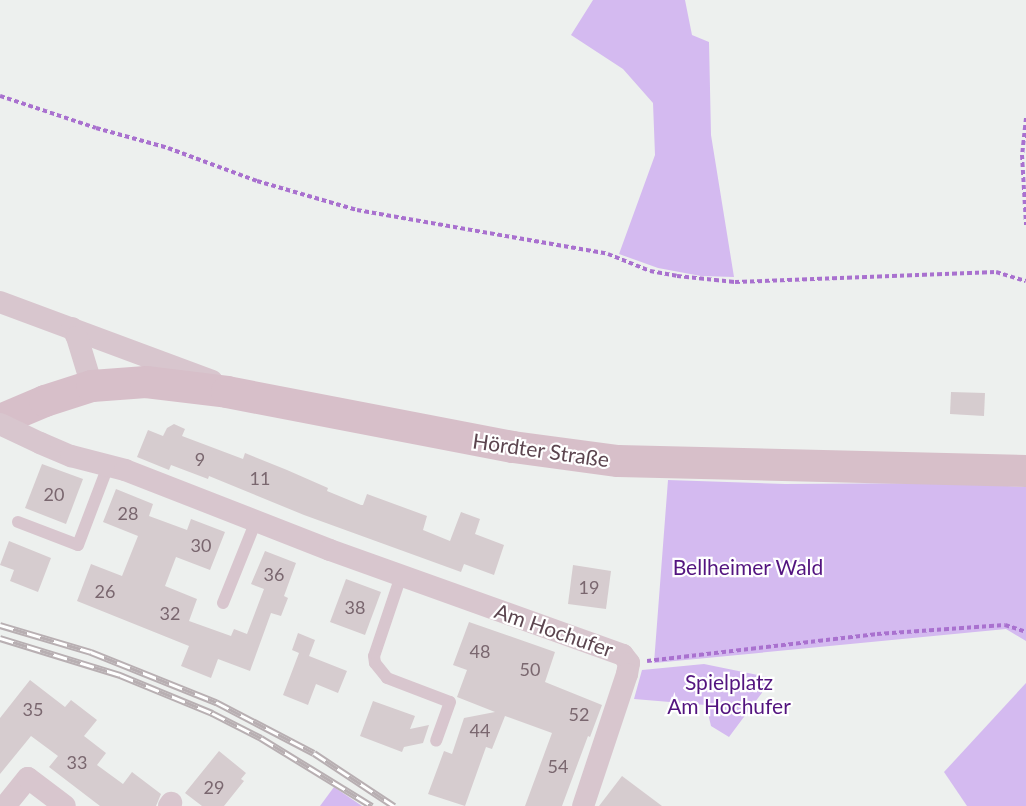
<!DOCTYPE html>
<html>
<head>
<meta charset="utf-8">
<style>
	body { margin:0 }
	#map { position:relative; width:1026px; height:806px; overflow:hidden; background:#edf0ee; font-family:Lato,sans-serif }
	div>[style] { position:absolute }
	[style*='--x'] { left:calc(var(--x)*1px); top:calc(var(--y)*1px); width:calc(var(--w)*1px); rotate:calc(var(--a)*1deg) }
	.green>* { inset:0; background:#d4baf0 }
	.building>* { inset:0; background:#d6cccf }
	.path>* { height:4px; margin-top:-2px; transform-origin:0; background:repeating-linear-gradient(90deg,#a971cf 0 4.5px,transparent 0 7.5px) }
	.lane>* { height:12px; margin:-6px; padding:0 6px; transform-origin:6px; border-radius:6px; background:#d8c6ce }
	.street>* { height:22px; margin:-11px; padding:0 11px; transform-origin:11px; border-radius:11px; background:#d8c6ce }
	.secondary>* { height:32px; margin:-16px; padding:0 16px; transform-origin:16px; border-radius:16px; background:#d7bfc9 }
	.rail>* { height:7px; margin-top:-3.5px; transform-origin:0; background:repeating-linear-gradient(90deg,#fff 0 14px,#b8afb2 0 28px); box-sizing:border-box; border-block:2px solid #b8afb2 }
	.street-bridge>* { height:22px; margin:-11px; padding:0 11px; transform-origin:11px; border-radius:11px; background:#d8c6ce }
	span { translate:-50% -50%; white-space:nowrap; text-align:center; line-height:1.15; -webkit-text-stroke:4.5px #fff; paint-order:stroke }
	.number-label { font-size:18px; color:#7a676f }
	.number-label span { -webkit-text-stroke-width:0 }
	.street-label { font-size:21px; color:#5c454f }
	.park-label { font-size:21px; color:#53147f }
</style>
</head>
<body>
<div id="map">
	<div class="green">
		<div style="clip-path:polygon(593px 0,685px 0,692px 35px,709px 42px,711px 135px,734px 277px,701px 276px,658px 268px,619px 254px,655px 155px,653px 103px,623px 69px,571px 35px)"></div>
		<div style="clip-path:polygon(668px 480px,785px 484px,942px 483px,1026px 487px,1026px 641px,1006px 629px,654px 663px)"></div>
		<div style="clip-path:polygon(704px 664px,773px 678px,729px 737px,711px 726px,706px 705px,634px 699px,642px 670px)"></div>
		<div style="clip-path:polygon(1026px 683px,1026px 806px,967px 806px,944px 772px)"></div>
		<div style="clip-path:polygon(334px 787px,362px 806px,320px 806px)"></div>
	</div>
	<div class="building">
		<div style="clip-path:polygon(951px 392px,985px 393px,984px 416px,950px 414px)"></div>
		<div style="clip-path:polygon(174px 424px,185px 429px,182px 436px,243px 459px,245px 453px,287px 470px,328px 488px,327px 491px,361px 505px,363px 505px,367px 494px,427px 516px,423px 530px,450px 541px,461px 512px,480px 519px,475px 534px,504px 545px,494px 575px,464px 564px,461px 572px,304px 515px,209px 476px,208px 479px,171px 465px,169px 470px,137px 457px,148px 430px,163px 436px,167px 428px)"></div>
		<div style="clip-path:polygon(42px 464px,83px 479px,66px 524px,25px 508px)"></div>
		<div style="clip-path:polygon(116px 489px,153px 504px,149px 516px,187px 530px,191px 519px,225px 532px,210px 570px,176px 557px,165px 586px,197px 599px,189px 621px,231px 636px,234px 629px,247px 634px,264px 589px,251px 584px,265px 551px,296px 563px,284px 596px,288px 598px,281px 616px,271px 613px,250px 671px,218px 659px,211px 678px,181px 666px,189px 646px,77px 601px,91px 564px,122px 576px,138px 536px,103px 522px)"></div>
		<div style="clip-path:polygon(9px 541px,51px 558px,38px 592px,10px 581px,14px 570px,0 565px)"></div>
		<div style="clip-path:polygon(573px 565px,611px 571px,606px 609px,568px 604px)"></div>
		<div style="clip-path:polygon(346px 579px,381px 592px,365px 635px,330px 622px)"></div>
		<div style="clip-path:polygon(469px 622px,555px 652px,545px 682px,602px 705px,590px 737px,588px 736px,562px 806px,525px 806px,552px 733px,505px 716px,492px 749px,486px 747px,465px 806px,428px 794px,444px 751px,452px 754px,464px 718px,495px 712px,457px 697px,467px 670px,453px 665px)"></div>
		<div style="clip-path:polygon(298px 633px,315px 640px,309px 656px,347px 671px,338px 693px,316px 684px,308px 705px,283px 695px,299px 653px,292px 650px)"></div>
		<div style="clip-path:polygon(30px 680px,65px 707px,71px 700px,97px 720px,84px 736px,106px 753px,97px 765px,123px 784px,132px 772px,161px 794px,156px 806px,100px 806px,49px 767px,58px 756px,31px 736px,0 774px,0 718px)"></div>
		<div style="clip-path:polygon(373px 701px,415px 716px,410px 729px,429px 725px,423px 743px,404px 747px,402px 752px,360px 736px)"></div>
		<div style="clip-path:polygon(219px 751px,246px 773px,241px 779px,244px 781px,224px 806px,202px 806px,185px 793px)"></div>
		<div style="clip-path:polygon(622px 776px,662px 806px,599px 806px)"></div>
	</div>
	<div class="path">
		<div style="--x:0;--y:96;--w:101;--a:18.4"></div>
		<div style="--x:96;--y:128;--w:75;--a:15.5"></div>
		<div style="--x:168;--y:148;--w:95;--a:20.3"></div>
		<div style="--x:257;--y:181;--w:104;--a:16.2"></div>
		<div style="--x:357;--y:210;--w:255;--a:9.9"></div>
		<div style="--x:608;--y:254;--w:45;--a:22"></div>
		<div style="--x:650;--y:271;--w:27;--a:10"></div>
		<div style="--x:677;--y:276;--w:58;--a:5.9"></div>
		<div style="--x:735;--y:282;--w:261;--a:-2.2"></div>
		<div style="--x:996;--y:272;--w:31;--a:17"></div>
		<div style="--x:1026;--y:118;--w:37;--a:96"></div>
		<div style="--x:1022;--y:155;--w:70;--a:86.7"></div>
		<div style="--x:647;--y:661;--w:232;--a:-6.7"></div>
		<div style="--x:877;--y:634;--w:128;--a:-4"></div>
		<div style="--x:1005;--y:625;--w:22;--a:18"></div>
	</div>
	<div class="lane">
		<div style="--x:18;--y:522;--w:64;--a:21"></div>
		<div style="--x:78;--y:545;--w:85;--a:-69.2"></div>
		<div style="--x:401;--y:576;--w:84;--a:108.6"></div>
		<div style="--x:374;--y:656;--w:7;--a:82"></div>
		<div style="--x:375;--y:663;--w:19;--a:51"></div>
		<div style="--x:387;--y:678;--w:67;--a:20.9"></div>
		<div style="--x:450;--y:702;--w:41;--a:109.7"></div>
		<div style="--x:223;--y:603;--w:88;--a:-68.1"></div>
	</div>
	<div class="street">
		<div style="--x:0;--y:302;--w:226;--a:20.4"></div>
		<div style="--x:72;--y:328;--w:10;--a:61"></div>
		<div style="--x:77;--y:337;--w:51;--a:73"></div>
		<div style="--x:40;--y:443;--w:34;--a:23"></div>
		<div style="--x:71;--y:456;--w:56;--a:14.5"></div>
		<div style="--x:125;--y:470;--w:220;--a:21.3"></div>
		<div style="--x:330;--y:550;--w:311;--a:19.7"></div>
		<div style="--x:623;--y:655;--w:10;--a:53"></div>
		<div style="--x:629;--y:663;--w:11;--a:100"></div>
		<div style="--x:627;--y:674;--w:139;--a:108.4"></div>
		<div style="--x:5;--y:806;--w:36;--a:-51"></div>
		<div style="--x:28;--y:778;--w:46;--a:37.1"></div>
		<div style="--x:169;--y:806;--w:4;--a:-56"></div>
	</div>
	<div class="secondary">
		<div style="--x:0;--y:420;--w:49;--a:-22.9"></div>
		<div style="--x:45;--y:401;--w:49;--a:-17.7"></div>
		<div style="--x:92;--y:386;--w:54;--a:-4.2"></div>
		<div style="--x:146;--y:382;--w:82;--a:7"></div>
		<div style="--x:227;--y:392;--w:291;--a:10.9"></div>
		<div style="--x:513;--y:447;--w:106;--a:7.6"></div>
		<div style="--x:618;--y:461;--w:408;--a:1.4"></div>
	</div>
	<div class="rail">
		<div style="--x:0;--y:625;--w:95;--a:16.5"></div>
		<div style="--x:91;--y:652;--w:135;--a:21.8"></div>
		<div style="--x:216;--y:702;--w:110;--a:27.5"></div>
		<div style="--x:314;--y:753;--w:96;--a:33.5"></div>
		<div style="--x:0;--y:638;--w:126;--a:17.1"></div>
		<div style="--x:120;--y:675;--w:100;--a:22.4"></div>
		<div style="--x:212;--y:713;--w:55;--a:27"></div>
		<div style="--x:261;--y:738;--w:130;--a:31.5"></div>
	</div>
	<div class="street-bridge">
		<div style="--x:0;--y:424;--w:44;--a:25.4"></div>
	</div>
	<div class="number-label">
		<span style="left:200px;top:459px">9</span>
		<span style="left:260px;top:478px">11</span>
		<span style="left:54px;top:494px">20</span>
		<span style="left:128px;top:513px">28</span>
		<span style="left:201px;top:545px">30</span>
		<span style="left:274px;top:574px">36</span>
		<span style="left:589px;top:587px">19</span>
		<span style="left:105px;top:591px">26</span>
		<span style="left:355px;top:607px">38</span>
		<span style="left:170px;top:613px">32</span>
		<span style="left:480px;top:651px">48</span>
		<span style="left:530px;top:669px">50</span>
		<span style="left:33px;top:709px">35</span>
		<span style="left:579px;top:714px">52</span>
		<span style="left:480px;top:730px">44</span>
		<span style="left:77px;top:762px">33</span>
		<span style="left:558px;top:766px">54</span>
		<span style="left:214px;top:787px">29</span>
	</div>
	<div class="street-label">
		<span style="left:541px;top:450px;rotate:8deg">Hördter Straße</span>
		<span style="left:554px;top:630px;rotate:19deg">Am Hochufer</span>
	</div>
	<div class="park-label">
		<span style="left:748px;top:567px">Bellheimer Wald</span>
		<span style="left:729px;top:694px">Spielplatz<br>Am Hochufer</span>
	</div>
</div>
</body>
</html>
